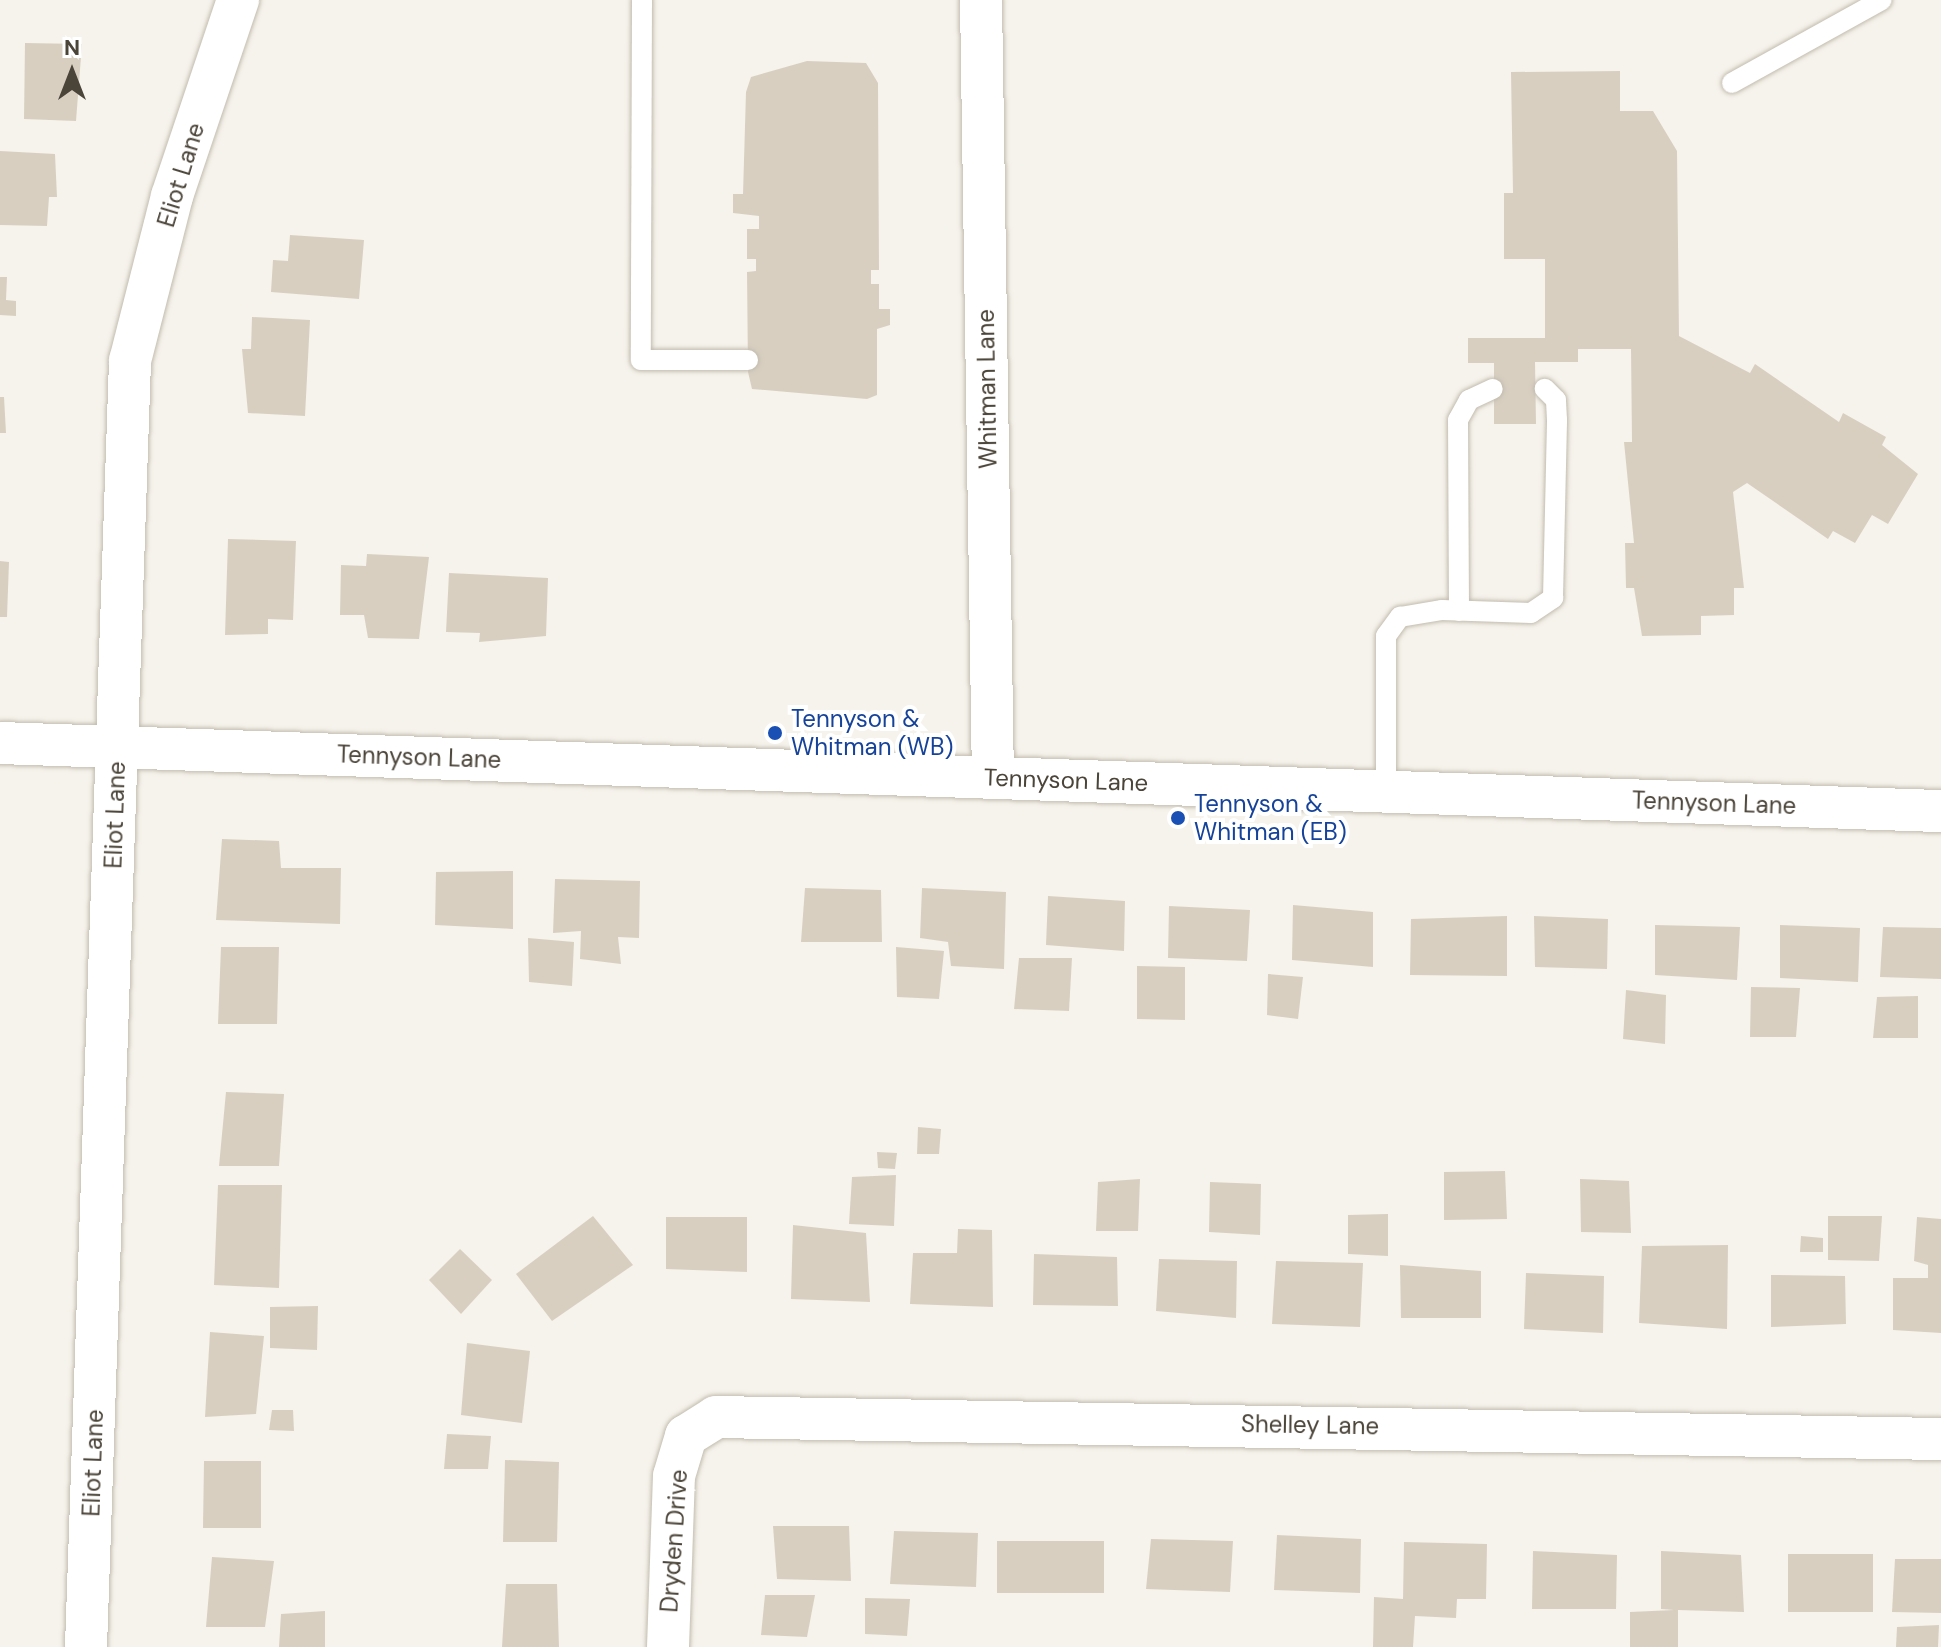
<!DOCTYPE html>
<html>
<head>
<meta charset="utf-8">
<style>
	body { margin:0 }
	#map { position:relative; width:1941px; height:1647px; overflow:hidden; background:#f6f3ec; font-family:"DM Sans",sans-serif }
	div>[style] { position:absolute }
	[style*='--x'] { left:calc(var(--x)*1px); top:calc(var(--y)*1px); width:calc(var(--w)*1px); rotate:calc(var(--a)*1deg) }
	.building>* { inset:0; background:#d8cfc1 }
	.roads { filter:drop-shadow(0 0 2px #c2bbae) drop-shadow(0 0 2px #c2bbae) }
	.service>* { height:20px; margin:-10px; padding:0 10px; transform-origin:10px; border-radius:10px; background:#fff }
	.minor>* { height:42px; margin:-21px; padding:0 21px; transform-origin:21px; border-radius:21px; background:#fff }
	.dots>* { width:22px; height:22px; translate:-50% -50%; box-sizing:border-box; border:4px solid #fff; border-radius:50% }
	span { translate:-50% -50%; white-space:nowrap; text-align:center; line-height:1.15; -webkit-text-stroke:8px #fff; paint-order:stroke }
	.street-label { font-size:24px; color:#4b4439 }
	.transit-label { font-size:24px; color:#164399 }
	.left { translate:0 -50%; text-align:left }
	.north { position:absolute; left:32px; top:32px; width:80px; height:80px; -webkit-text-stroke:6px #fff; paint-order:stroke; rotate:0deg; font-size:22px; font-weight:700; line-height:32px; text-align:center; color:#4b4439 }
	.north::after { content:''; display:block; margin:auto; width:28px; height:36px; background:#4b4439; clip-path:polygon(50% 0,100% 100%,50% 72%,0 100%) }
</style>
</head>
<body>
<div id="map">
	<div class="building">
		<div style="clip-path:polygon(25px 43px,82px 44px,76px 121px,24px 119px)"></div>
		<div style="clip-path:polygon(807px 61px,866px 63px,878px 83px,879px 270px,871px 270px,871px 284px,879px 284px,879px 309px,890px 309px,890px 325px,877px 329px,877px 395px,867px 399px,752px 389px,748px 372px,747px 272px,756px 271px,756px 259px,747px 259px,747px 229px,759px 229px,759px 216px,733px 213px,733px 194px,743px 194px,746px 92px,751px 77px)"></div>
		<div style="clip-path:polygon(1620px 71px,1620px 111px,1653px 111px,1677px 151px,1679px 336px,1750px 373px,1755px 364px,1839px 422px,1843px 413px,1886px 437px,1882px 445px,1918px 474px,1888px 524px,1872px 515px,1855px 543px,1833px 531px,1828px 539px,1747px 483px,1733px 492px,1744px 588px,1734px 588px,1734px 615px,1701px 616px,1701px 635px,1642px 636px,1634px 588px,1626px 588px,1625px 543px,1634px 543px,1624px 442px,1632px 442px,1631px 349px,1578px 349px,1578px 362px,1535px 362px,1536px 424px,1494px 424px,1494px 363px,1468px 363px,1468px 338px,1545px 338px,1545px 259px,1504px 259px,1504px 193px,1513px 193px,1511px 72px)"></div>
		<div style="clip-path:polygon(0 151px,55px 154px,57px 197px,49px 197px,47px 226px,0 225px)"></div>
		<div style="clip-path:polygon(290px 235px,364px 240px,359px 299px,271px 292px,273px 260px,288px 261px)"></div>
		<div style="clip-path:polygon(0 277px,7px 277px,6px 300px,16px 301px,16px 316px,0 315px)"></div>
		<div style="clip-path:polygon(252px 317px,310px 320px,305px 416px,248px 413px,242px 349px,251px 349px)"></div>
		<div style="clip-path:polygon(0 397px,4px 397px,6px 433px,0 433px)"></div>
		<div style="clip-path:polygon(228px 539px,296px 541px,293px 620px,268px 619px,268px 634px,225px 635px)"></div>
		<div style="clip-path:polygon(367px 554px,429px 557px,419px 639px,368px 638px,364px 615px,340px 615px,341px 565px,366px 566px)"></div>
		<div style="clip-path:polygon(0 561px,9px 562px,7px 617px,0 617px)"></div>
		<div style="clip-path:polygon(449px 573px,548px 578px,546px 636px,479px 642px,480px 633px,446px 632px)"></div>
		<div style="clip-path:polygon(222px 839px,279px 841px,281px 868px,341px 868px,340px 924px,216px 920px)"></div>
		<div style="clip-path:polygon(513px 871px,513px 929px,435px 925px,436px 872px)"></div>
		<div style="clip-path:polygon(555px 879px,640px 881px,639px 938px,618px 937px,621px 964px,580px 959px,581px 931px,553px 933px)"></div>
		<div style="clip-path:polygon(805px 888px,881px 890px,882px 942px,801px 942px)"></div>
		<div style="clip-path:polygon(922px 888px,1006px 892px,1004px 969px,951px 966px,948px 942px,920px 938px)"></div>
		<div style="clip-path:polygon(1048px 896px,1125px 901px,1124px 951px,1046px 945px)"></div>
		<div style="clip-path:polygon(1293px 905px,1373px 912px,1373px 967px,1292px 960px)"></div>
		<div style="clip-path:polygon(1169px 906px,1250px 910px,1247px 961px,1168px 958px)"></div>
		<div style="clip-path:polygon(1507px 916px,1507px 976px,1410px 975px,1411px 919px)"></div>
		<div style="clip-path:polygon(1534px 916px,1608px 919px,1607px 969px,1535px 967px)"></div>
		<div style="clip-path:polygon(1655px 925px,1740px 927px,1737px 980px,1655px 975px)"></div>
		<div style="clip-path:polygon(1780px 925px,1860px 928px,1858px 982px,1780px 978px)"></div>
		<div style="clip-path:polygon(1883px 927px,1941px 928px,1941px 979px,1880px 977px)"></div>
		<div style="clip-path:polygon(528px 938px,574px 942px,572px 986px,529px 982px)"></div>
		<div style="clip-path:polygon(221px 947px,279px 947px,277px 1024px,218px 1024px)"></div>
		<div style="clip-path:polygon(896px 947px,944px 951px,939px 999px,897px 997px)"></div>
		<div style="clip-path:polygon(1019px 958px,1072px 958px,1069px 1011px,1014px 1009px)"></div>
		<div style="clip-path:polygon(1137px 966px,1185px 967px,1185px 1020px,1137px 1019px)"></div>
		<div style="clip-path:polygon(1268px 974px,1303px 977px,1298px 1019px,1267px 1015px)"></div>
		<div style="clip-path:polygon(1751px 987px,1800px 988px,1796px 1037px,1750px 1037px)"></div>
		<div style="clip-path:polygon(1626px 990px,1666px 995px,1665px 1044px,1623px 1039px)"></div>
		<div style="clip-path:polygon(1918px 996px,1918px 1038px,1873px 1038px,1877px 997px)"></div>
		<div style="clip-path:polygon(226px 1092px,284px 1094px,279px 1166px,219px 1166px)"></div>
		<div style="clip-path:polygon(918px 1127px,941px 1129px,939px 1154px,917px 1154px)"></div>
		<div style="clip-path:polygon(877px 1152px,897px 1153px,895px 1169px,878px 1168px)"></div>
		<div style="clip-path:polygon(1505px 1171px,1507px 1219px,1444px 1220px,1444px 1172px)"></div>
		<div style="clip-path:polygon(896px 1175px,894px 1226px,849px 1224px,852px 1177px)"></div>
		<div style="clip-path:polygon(1140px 1179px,1138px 1231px,1096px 1231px,1098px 1182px)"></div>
		<div style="clip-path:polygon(1580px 1179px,1629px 1181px,1631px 1233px,1581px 1232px)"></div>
		<div style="clip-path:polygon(1210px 1182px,1261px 1184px,1260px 1235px,1209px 1232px)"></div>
		<div style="clip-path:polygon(218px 1185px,282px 1185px,279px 1288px,214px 1285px)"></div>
		<div style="clip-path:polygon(1388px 1214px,1388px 1256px,1348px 1254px,1348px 1215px)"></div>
		<div style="clip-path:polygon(593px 1216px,633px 1265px,552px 1321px,516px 1274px)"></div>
		<div style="clip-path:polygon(1828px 1216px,1882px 1216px,1879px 1261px,1828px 1260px)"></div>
		<div style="clip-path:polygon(666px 1217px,747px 1217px,747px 1272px,666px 1269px)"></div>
		<div style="clip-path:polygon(1917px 1217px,1941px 1219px,1941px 1333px,1893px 1330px,1893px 1278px,1928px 1278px,1928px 1265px,1914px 1261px)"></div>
		<div style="clip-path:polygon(793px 1225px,866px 1233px,870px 1302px,791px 1299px)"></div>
		<div style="clip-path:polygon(958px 1229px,992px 1230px,993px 1307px,910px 1304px,913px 1253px,957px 1253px)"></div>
		<div style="clip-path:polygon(1801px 1236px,1823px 1238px,1823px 1252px,1800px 1252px)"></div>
		<div style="clip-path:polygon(1728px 1245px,1727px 1329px,1639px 1323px,1642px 1246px)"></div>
		<div style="clip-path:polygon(460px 1249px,492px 1280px,461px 1314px,429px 1280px)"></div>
		<div style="clip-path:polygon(1034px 1254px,1117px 1257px,1118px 1306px,1033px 1305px)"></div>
		<div style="clip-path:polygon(1159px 1259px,1237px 1261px,1236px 1318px,1156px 1311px)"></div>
		<div style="clip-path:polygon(1276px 1261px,1363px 1263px,1360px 1327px,1272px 1324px)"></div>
		<div style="clip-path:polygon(1400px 1265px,1481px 1271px,1481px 1318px,1401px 1318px)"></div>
		<div style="clip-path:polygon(1526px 1273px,1604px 1276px,1603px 1333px,1524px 1329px)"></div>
		<div style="clip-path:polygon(1771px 1275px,1845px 1276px,1846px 1324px,1771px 1327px)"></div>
		<div style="clip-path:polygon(318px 1306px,317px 1350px,270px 1348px,270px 1307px)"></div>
		<div style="clip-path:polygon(210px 1332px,264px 1336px,256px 1414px,205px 1417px)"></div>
		<div style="clip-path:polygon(467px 1343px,530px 1351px,522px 1423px,461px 1415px)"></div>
		<div style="clip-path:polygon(272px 1410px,293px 1410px,294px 1431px,269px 1430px)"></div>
		<div style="clip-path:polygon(447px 1434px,491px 1436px,488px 1469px,444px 1469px)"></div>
		<div style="clip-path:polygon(505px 1460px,559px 1462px,557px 1542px,503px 1542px)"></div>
		<div style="clip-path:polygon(204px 1461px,261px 1461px,261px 1528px,203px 1528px)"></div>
		<div style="clip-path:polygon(773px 1526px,849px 1526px,851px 1581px,777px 1579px)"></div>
		<div style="clip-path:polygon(894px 1531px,978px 1533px,976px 1587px,890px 1584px)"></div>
		<div style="clip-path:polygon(1277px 1535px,1361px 1539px,1360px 1593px,1274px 1590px)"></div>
		<div style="clip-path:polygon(1151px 1539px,1233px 1541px,1230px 1592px,1146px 1589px)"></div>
		<div style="clip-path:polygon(997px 1541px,1104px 1541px,1104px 1593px,997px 1593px)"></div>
		<div style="clip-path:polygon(1404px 1542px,1487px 1544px,1486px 1599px,1457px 1599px,1456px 1618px,1415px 1616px,1413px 1647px,1373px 1647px,1374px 1597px,1403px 1599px)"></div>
		<div style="clip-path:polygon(1533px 1551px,1617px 1555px,1616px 1609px,1532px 1609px)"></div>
		<div style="clip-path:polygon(1661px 1551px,1741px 1555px,1744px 1612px,1678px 1610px,1678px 1647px,1630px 1647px,1630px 1612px,1674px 1610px,1661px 1609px)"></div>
		<div style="clip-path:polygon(1788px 1554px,1873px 1554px,1873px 1612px,1788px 1612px)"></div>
		<div style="clip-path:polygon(212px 1557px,274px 1561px,265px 1627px,206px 1627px)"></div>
		<div style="clip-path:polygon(1895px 1559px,1941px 1559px,1941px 1613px,1892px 1612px)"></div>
		<div style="clip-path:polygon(506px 1584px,557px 1584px,559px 1647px,502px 1647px)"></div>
		<div style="clip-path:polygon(765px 1595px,815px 1595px,807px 1637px,761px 1635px)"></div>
		<div style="clip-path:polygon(865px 1598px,910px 1599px,907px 1636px,865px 1634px)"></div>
		<div style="clip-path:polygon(325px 1611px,325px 1647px,279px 1647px,281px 1614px)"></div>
		<div style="clip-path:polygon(1939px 1625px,1938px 1647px,1896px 1647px,1897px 1627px)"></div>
	</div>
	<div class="roads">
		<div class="service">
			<div style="--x:642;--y:0;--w:360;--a:90.2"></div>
			<div style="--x:641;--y:360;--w:107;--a:0"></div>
			<div style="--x:1732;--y:83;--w:171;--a:-29"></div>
			<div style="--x:1459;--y:611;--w:191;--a:-90.3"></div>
			<div style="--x:1458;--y:420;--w:23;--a:-61"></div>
			<div style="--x:1469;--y:400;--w:26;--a:-25"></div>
			<div style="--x:1386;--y:791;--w:155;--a:-90"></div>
			<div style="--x:1386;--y:636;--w:24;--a:-54"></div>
			<div style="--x:1400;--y:617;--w:43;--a:-9.5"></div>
			<div style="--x:1442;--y:610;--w:89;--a:1.9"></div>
			<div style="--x:1531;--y:613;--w:27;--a:-34"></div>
			<div style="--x:1553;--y:598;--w:178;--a:-88.7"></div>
			<div style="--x:1557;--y:420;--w:20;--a:-93"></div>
			<div style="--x:1556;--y:400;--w:16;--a:-135"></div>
		</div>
		<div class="minor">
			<div style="--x:981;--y:0;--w:778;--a:89.12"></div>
			<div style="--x:0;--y:743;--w:1942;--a:2.01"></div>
			<div style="--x:86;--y:1647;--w:1287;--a:-88.04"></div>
			<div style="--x:130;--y:361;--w:170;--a:-75.7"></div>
			<div style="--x:172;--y:196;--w:207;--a:-71.4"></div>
			<div style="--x:668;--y:1647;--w:171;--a:-88"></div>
			<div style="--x:674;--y:1476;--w:42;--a:-73.3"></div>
			<div style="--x:686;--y:1436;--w:36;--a:-32"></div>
			<div style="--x:716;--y:1417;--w:1225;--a:1.03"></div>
		</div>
	</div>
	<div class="dots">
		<div style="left:775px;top:733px;background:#1a4fb4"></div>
		<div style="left:1178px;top:818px;background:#1a4fb4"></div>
	</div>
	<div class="street-label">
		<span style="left:181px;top:175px;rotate:-73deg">Eliot Lane</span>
		<span style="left:987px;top:389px;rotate:-91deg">Whitman Lane</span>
		<span style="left:419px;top:757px;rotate:2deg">Tennyson Lane</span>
		<span style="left:1066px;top:780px;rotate:2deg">Tennyson Lane</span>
		<span style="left:1714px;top:803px;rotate:2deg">Tennyson Lane</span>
		<span style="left:115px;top:815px;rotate:-88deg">Eliot Lane</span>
		<span style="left:1310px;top:1425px;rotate:1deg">Shelley Lane</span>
		<span style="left:93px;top:1463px;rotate:-88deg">Eliot Lane</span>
		<span style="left:674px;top:1541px;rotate:-86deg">Dryden Drive</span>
	</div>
	<div class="transit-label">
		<span class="left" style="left:791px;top:733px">Tennyson &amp;<br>Whitman (WB)</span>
		<span class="left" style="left:1194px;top:818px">Tennyson &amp;<br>Whitman (EB)</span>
	</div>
	<div class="north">N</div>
</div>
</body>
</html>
